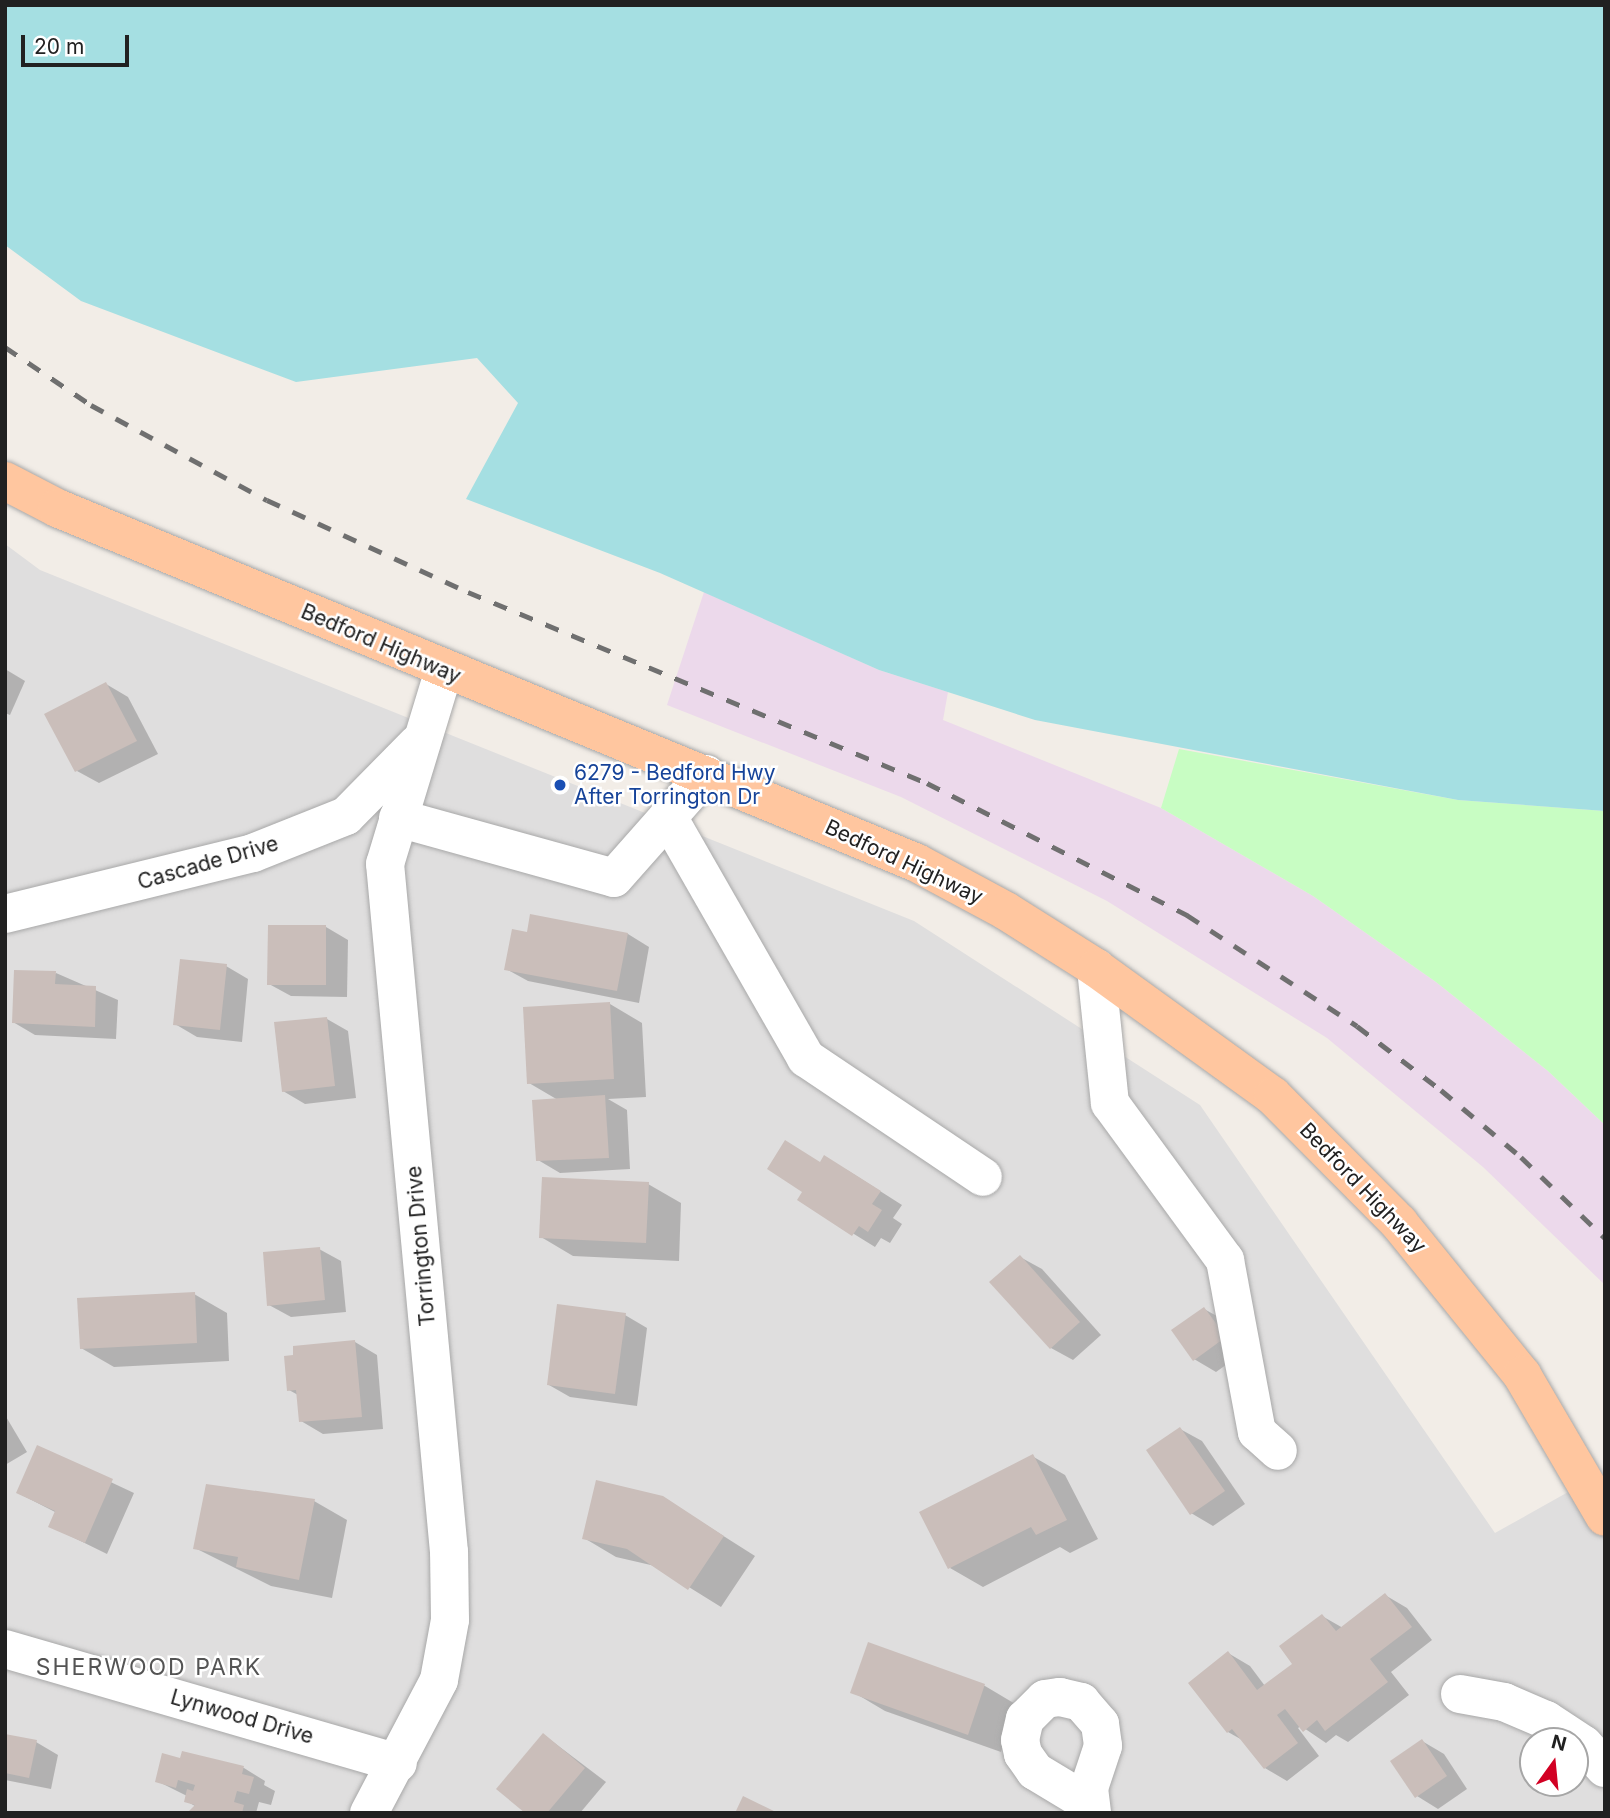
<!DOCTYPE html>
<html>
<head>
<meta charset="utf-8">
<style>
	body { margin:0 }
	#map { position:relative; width:1610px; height:1818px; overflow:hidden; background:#f2ede7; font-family:Inter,sans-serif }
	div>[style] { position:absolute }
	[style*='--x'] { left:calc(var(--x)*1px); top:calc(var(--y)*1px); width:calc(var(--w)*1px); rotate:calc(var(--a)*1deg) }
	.residential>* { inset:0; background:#dfdede }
	.industrial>* { inset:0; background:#ecd9eb }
	.park>* { inset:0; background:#c8fdc3 }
	.water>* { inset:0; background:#a5dfe2 }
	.shadow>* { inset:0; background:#0003 }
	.building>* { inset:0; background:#cabeba }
	.roads { filter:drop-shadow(0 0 2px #a8a8a8) drop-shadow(0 0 2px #a8a8a8) }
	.minor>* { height:38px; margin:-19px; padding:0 19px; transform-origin:19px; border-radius:19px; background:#fff }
	.major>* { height:38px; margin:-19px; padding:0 19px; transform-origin:19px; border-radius:19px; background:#ffc69f }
	.rail>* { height:5px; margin-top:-2.5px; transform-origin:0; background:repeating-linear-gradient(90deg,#6f6f6f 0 14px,transparent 0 28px) }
	.dots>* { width:19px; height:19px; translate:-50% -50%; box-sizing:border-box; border:4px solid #fff; border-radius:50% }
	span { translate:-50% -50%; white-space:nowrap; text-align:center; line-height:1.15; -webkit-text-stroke:5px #fff; paint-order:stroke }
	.street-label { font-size:21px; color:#212121 }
	.transit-label { font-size:21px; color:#164399 }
	.left { translate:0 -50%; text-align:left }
	.neighbourhood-label { font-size:23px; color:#545454; letter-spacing:2px }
	.frame { position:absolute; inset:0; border:7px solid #212121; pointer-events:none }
	.north { position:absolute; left:1519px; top:1727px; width:70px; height:70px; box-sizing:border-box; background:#fff; border:2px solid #a6a6a6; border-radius:50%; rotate:15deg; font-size:19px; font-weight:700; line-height:28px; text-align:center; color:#212121 }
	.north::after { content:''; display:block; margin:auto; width:24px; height:32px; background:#d20023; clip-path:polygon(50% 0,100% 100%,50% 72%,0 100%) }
	.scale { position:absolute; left:21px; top:35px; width:108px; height:32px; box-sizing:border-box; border:4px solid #212121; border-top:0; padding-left:9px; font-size:21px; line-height:24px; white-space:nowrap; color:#212121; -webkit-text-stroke:5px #fff; paint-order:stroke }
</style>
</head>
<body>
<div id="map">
	<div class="residential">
		<div style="clip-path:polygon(evenodd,5px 544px,40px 570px,914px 921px,1200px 1105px,1495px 1533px,1586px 1482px,1605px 1522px,1605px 1813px,5px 1813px,5px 544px,1533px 1741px,1575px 1741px,1575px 1783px,1533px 1783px,1533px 1741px)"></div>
	</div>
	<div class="industrial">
		<div style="clip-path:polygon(704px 592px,879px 670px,948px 692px,943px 720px,1161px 808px,1313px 896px,1436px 982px,1548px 1071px,1605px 1125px,1605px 1285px,1483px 1167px,1327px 1038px,1107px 901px,901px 797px,667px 705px)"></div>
	</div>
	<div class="park">
		<div style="clip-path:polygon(1179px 749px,1458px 800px,1605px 811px,1605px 1125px,1548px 1071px,1436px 982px,1313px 896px,1161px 808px)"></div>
	</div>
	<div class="water">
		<div style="clip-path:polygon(5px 5px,1605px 5px,1605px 811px,1458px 800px,1035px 720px,879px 670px,660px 573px,466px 499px,518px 403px,477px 358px,296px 382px,81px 301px,5px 245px)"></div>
	</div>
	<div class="shadow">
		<div style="clip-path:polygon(5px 669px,25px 681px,10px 715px,5px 713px)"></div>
		<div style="clip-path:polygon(106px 684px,128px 697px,158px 754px,99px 783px,77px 771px)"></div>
		<div style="clip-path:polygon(326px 927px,348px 940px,347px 997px,291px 996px,269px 984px)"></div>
		<div style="clip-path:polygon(528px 934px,628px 934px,649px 947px,639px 1003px,528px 981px,506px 969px)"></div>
		<div style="clip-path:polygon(226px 966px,248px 979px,242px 1042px,197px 1037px,175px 1024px)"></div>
		<div style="clip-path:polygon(56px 973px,118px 1000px,116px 1039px,35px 1035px,13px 1022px)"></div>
		<div style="clip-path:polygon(610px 1004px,642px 1023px,646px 1097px,608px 1099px,627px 1110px,630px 1169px,560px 1173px,538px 1160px,558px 1100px,529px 1083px)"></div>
		<div style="clip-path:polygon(327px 1019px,348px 1031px,356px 1098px,305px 1104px,283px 1091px)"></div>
		<div style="clip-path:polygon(821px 1164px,847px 1170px,902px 1205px,893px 1218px,902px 1224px,890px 1243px,881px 1238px,875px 1247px,799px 1200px)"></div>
		<div style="clip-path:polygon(648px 1184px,681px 1203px,679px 1261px,573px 1256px,541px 1237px)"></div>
		<div style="clip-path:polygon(319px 1249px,341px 1261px,346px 1312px,291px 1317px,269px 1305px)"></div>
		<div style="clip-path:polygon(1020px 1257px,1042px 1269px,1101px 1335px,1073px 1360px,1051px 1348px)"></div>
		<div style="clip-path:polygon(194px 1294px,227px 1313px,229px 1361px,114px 1367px,81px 1348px)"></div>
		<div style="clip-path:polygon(1204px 1309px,1226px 1321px,1247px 1350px,1216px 1372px,1194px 1359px)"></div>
		<div style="clip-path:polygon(625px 1315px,647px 1328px,637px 1406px,570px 1397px,549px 1385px)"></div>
		<div style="clip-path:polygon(355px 1342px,377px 1355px,383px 1429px,323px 1434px,301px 1421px,298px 1395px,289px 1390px)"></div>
		<div style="clip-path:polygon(5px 1415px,27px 1452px,5px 1465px)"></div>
		<div style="clip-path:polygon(1180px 1429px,1202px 1441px,1245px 1504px,1213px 1526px,1191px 1513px)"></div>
		<div style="clip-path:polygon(38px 1448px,134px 1493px,107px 1554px,50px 1526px,57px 1513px,18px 1493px)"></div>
		<div style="clip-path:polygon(1032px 1456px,1065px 1475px,1098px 1539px,1070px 1553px,1060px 1547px,983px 1587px,950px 1568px)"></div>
		<div style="clip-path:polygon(662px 1497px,755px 1556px,721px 1607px,655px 1566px,616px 1557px,584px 1538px)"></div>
		<div style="clip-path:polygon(314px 1501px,347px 1520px,332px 1598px,271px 1586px,195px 1548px)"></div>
		<div style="clip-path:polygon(1385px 1595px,1407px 1608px,1432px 1640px,1391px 1672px,1409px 1695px,1348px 1742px,1336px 1735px,1326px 1743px,1301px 1726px,1298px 1728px,1319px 1756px,1287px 1781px,1265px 1768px,1244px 1741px,1228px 1732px,1228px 1653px,1250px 1666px,1265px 1686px,1294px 1664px,1322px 1616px,1343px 1628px)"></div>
		<div style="clip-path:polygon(869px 1644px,985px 1686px,1017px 1705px,1001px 1752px,885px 1711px,853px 1692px)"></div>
		<div style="clip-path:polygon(544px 1735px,606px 1782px,580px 1813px,527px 1813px)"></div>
		<div style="clip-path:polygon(5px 1736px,36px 1742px,58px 1755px,51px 1789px,5px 1780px)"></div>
		<div style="clip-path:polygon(1422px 1741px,1444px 1754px,1467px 1789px,1438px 1809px,1417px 1796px)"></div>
		<div style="clip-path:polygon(183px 1753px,244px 1768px,265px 1781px,264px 1785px,275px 1791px,271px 1805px,259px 1802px,256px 1813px,190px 1813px,195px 1806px,186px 1801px,187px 1796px,157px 1781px,181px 1760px)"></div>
	</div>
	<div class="building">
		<div style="clip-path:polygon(106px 682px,137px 741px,75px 772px,44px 714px)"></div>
		<div style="clip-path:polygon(530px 914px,628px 933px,617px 991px,504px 970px,512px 929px,527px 932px)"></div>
		<div style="clip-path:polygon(268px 925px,326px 925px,326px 985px,267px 985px)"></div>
		<div style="clip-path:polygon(180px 959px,227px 964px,220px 1030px,173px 1025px)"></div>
		<div style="clip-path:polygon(14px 970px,56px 971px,55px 984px,96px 986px,95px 1027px,12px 1023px)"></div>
		<div style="clip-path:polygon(610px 1002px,614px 1079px,527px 1084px,523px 1007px)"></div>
		<div style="clip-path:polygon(327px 1017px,335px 1086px,282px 1092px,274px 1022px)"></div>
		<div style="clip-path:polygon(605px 1095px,609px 1158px,536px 1161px,532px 1100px)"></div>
		<div style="clip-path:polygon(785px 1140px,820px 1162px,824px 1155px,881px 1191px,872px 1204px,882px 1210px,868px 1232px,859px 1226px,852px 1236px,797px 1200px,802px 1192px,767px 1169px)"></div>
		<div style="clip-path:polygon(542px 1177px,649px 1182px,646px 1243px,539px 1238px)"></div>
		<div style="clip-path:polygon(320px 1247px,325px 1300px,267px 1306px,263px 1252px)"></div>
		<div style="clip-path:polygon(1020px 1255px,1080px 1322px,1050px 1349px,989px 1282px)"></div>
		<div style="clip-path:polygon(195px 1292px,197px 1343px,80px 1349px,77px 1298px)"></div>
		<div style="clip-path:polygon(557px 1304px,626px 1313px,615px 1394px,547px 1385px)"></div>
		<div style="clip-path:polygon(1204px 1307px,1226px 1337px,1193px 1361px,1171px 1330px)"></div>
		<div style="clip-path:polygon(355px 1340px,362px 1417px,299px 1422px,296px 1390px,287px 1391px,284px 1356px,293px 1355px,293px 1346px)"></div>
		<div style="clip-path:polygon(1180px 1427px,1225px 1491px,1190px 1515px,1146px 1450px)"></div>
		<div style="clip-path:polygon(37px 1445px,113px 1479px,85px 1543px,48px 1527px,55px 1511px,16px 1493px)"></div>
		<div style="clip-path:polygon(1033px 1454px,1067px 1520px,1036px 1535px,1031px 1527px,948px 1569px,919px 1512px)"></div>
		<div style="clip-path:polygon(596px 1480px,663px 1496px,724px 1536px,688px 1590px,627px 1549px,582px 1539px)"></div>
		<div style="clip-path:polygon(206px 1484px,315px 1499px,299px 1580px,236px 1567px,238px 1557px,193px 1549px)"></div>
		<div style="clip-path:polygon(1385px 1593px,1412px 1627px,1370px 1659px,1388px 1682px,1325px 1731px,1317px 1720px,1303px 1732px,1285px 1709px,1277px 1715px,1298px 1743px,1264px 1769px,1232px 1729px,1227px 1733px,1188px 1683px,1228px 1651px,1257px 1690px,1292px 1664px,1279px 1646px,1322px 1614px,1336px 1631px)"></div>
		<div style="clip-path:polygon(868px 1642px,985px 1684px,968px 1735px,850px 1693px)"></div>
		<div style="clip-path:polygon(543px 1733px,585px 1768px,547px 1813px,525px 1813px,496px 1789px)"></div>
		<div style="clip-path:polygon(5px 1734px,37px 1740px,29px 1778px,5px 1773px)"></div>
		<div style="clip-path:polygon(1422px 1739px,1447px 1776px,1415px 1798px,1390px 1761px)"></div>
		<div style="clip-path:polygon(182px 1751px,244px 1766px,242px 1774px,254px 1777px,249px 1794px,237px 1791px,234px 1802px,244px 1805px,242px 1813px,187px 1813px,195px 1805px,184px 1802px,187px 1789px,193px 1791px,195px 1785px,178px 1780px,176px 1788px,155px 1782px,162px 1753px,180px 1758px)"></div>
		<div style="clip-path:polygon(743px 1796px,778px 1813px,735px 1813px)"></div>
	</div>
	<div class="roads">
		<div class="minor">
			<div style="--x:668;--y:817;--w:278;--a:60.2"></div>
			<div style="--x:806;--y:1058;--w:213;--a:33.9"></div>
			<div style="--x:398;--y:818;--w:224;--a:15.5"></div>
			<div style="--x:614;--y:878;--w:139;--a:-48.5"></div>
			<div style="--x:5;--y:914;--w:255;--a:-13.8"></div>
			<div style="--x:253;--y:853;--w:100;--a:-21.7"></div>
			<div style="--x:346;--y:816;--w:101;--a:-45.4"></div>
			<div style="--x:1096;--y:968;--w:136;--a:84.1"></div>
			<div style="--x:1110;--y:1103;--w:195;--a:53.8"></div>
			<div style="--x:1225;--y:1260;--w:175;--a:79.5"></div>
			<div style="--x:1257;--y:1432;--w:28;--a:42"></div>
			<div style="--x:5;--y:1649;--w:409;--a:16.2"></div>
			<div style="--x:1460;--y:1694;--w:45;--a:10.3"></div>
			<div style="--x:1504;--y:1702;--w:46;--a:23.2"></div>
			<div style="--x:1546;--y:1720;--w:45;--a:33.3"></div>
			<div style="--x:1584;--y:1745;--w:31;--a:48"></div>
			<div style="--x:1088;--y:1803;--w:62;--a:-148.9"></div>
			<div style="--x:1035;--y:1771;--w:21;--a:-125"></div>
			<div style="--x:1023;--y:1754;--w:14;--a:-102"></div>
			<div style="--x:1020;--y:1740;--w:22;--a:-77"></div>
			<div style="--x:1025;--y:1719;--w:28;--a:-45"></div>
			<div style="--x:1045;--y:1699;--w:15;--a:-8"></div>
			<div style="--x:1060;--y:1697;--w:22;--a:13"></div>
			<div style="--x:1081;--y:1702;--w:29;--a:49"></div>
			<div style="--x:1100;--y:1724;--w:22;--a:82"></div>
			<div style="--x:1103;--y:1746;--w:44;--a:108.4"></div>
			<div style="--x:1089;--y:1788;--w:25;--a:83"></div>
			<div style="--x:369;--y:1813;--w:150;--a:-62.2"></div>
			<div style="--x:439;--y:1680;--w:61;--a:-79.6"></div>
			<div style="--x:450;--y:1620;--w:68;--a:-90.8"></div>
			<div style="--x:449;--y:1552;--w:691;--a:-95.31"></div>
			<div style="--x:385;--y:864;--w:203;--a:-73.1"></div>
		</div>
		<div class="major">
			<div style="--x:5;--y:481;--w:59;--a:27.4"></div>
			<div style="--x:57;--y:508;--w:930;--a:22.43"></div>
			<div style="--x:917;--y:863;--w:101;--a:28.3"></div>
			<div style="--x:1006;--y:911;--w:107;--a:32.3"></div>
			<div style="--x:1096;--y:968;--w:218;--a:35.9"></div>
			<div style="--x:1273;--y:1096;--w:179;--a:45.2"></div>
			<div style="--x:1399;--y:1223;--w:196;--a:51"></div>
			<div style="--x:1522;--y:1375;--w:164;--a:59.7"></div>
		</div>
	</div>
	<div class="rail">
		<div style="--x:5;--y:347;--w:104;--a:34"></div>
		<div style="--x:91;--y:405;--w:200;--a:28.4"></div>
		<div style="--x:267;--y:500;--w:221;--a:24.6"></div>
		<div style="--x:468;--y:592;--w:497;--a:22.6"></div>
		<div style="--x:927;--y:783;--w:292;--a:26.9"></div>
		<div style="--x:1187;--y:915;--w:203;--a:33.1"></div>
		<div style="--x:1357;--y:1026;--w:106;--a:37.3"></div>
		<div style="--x:1441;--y:1090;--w:104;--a:39.9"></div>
		<div style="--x:1521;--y:1157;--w:117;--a:44"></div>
	</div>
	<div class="dots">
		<div style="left:560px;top:785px;background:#1a4fb4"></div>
	</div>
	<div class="street-label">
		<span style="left:381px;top:644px;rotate:23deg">Bedford Highway</span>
		<span style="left:904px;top:862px;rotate:25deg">Bedford Highway</span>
		<span style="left:208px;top:863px;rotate:-16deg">Cascade Drive</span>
		<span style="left:1363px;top:1188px;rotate:46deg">Bedford Highway</span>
		<span style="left:421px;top:1246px;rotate:-95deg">Torrington Drive</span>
		<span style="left:242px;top:1717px;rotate:16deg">Lynwood Drive</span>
	</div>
	<div class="transit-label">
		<span class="left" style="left:574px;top:785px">6279 - Bedford Hwy<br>After Torrington Dr</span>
	</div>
	<div class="neighbourhood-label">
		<span style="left:149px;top:1667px">SHERWOOD PARK</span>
	</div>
	<div class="frame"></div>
	<div class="north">N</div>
	<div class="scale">20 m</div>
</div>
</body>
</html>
